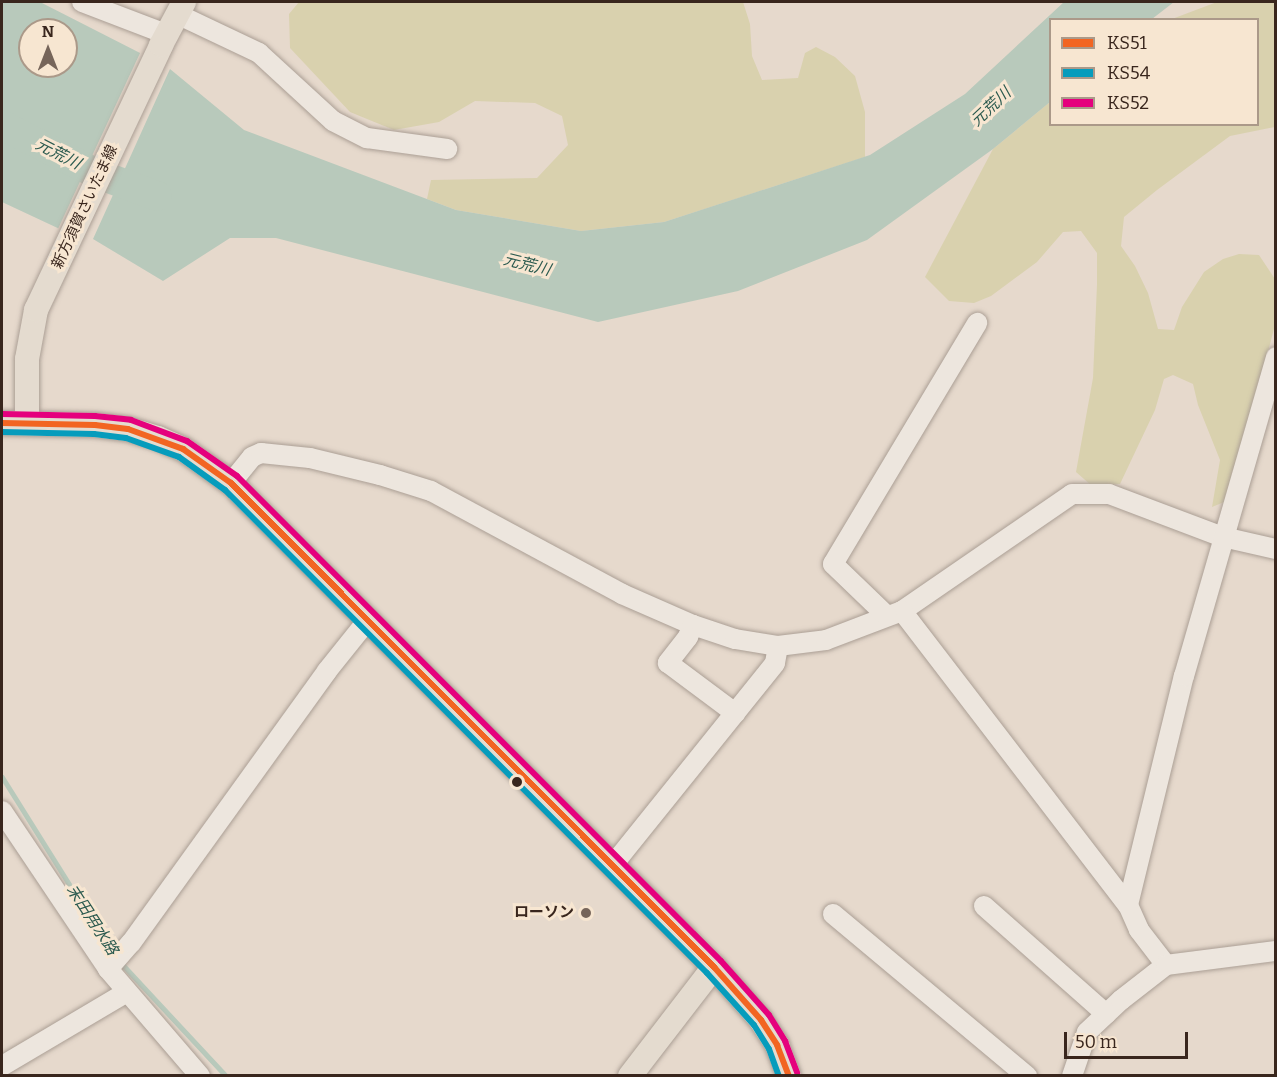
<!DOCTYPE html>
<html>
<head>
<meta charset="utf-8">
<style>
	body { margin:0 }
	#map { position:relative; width:1277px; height:1077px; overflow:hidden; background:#e6d9cc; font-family:Bitter,"Noto Sans JP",serif }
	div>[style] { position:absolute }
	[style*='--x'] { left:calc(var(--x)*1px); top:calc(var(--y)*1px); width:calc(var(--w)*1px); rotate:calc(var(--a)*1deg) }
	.green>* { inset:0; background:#d9d1ae }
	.water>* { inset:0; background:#b8c9bb }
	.pier>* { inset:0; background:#e6d9cc }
	.stream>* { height:5px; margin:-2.5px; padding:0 2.5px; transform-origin:2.5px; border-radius:2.5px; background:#b8c9bb }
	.river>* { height:30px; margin:-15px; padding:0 15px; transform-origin:15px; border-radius:15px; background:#b8c9bb }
	.roads { filter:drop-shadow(0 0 2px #ab9f95) drop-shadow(0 0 2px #ab9f95) }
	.minor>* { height:20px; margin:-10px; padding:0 10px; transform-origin:10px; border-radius:10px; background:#ede6de }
	.major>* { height:24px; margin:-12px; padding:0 12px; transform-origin:12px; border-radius:12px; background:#e4dbcf }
	.bus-1>* { height:6px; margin:-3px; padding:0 3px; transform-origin:3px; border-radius:3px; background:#f26522 }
	.bus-2>* { height:6px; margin:-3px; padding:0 3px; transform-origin:3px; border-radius:3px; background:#069cbc }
	.bus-3>* { height:6px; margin:-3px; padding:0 3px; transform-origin:3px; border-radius:3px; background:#e5007d }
	.dots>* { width:16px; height:16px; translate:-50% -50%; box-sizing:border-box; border:3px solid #f7e6d1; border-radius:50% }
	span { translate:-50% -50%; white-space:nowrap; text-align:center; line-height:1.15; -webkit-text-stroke:6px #f7e6d1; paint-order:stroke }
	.street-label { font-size:15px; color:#39261d }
	.poi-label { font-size:15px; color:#39261d; font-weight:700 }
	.right { translate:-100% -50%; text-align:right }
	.water-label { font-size:16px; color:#2b5a4f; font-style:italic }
	.frame { position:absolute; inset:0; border:3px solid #39261d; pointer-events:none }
	.legend { position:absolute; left:1049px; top:18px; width:210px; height:108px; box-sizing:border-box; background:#f7e6d1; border:2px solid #ab9989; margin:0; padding:8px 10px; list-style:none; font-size:18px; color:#39261d }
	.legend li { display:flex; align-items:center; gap:12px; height:30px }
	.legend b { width:30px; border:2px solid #ab9989 }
	.north { position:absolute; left:18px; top:18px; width:60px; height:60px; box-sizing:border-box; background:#f7e6d1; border:2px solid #ab9989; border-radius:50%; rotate:0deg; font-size:16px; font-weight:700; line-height:24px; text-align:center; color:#39261d }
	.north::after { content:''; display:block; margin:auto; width:21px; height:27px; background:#76655a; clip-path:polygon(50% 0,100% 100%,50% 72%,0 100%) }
	.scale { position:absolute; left:1064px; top:1032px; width:124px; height:27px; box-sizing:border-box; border:3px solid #39261d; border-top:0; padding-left:8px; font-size:18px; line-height:21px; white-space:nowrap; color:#39261d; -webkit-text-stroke:4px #f7e6d1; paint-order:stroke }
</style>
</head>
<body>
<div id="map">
	<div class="green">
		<div style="clip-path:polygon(299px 2px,743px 2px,750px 24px,752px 56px,762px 80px,798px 78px,805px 53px,816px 47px,835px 57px,855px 76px,865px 112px,865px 157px,664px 222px,581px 231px,456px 210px,427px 199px,431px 180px,537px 178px,568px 145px,562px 116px,535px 103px,475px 101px,439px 122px,394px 130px,350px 112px,290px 48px,289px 14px)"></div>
		<div style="clip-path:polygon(1217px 2px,1275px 2px,1275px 127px,1230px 136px,1157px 190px,1124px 217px,1121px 246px,1135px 266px,1148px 293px,1158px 329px,1174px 330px,1182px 307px,1204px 272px,1223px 259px,1239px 254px,1259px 255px,1275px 279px,1275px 325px,1229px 500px,1212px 507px,1220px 460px,1198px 405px,1193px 384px,1173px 375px,1164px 379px,1155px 410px,1120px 484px,1092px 486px,1076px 472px,1093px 378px,1097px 284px,1097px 253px,1081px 231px,1063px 232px,1037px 262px,991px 296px,974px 303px,949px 301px,925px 277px,993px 149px,1050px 102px,1050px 124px,1258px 124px,1258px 20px,1172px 19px)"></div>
	</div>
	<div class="water">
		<div style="clip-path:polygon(evenodd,2px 2px,40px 2px,144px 55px,64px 231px,2px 202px,2px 2px,30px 30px,66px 30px,66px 66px,30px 66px,30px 30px)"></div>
		<div style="clip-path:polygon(1064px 2px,1174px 2px,1152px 19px,1050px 20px,1050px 102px,993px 149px,867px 240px,738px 291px,598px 322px,276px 238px,230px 238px,163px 281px,93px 239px,170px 69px,244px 130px,456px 210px,581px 231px,664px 222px,870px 155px,965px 94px)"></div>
	</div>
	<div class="pier">
		<div style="clip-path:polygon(141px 51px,146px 53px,64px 234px,57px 231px)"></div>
	</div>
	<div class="stream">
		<div style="--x:2;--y:777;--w:211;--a:58"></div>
		<div style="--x:120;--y:962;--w:156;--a:47.1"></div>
	</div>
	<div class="river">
		<div style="--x:2;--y:125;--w:105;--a:27.3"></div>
		<div style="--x:95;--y:173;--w:66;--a:20.4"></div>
	</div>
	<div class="roads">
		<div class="minor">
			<div style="--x:82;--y:2;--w:90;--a:20.9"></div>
			<div style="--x:177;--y:14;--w:91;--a:25.4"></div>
			<div style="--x:259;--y:53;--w:100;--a:42.6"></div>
			<div style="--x:333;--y:121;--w:38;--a:27"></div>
			<div style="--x:367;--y:138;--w:81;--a:7.8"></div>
			<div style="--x:231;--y:483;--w:33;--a:-51"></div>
			<div style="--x:252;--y:457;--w:10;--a:-24"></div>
			<div style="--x:261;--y:453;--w:49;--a:5.8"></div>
			<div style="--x:310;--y:458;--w:72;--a:13.7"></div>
			<div style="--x:380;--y:475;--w:53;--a:17.4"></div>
			<div style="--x:431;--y:491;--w:217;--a:28.3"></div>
			<div style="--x:622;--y:594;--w:77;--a:23.6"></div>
			<div style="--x:693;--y:625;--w:44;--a:18.4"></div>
			<div style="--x:735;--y:639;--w:44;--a:9.2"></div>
			<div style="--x:778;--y:646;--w:48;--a:-7.1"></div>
			<div style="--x:826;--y:640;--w:81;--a:-20.9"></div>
			<div style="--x:902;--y:611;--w:206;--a:-34.5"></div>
			<div style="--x:1072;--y:494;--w:37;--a:0"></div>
			<div style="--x:1109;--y:494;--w:122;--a:20.7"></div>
			<div style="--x:1223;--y:537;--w:54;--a:12.8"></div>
			<div style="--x:902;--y:611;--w:371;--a:52.5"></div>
			<div style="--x:1128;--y:905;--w:27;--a:66"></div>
			<div style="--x:1139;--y:930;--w:44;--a:52.4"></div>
			<div style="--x:887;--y:616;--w:75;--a:-136.1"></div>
			<div style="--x:833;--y:564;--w:281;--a:-59.1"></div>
			<div style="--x:693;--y:625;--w:13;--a:113"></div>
			<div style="--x:688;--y:637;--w:33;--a:128"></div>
			<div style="--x:668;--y:663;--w:84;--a:36.7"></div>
			<div style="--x:2;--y:811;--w:190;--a:56.1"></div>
			<div style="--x:108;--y:969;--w:141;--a:49.3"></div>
			<div style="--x:612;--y:866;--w:260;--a:-51.2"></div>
			<div style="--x:775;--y:663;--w:17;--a:-80"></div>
			<div style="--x:1128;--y:905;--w:236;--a:-76.3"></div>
			<div style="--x:1184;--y:676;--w:332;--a:-73.9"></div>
			<div style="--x:984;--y:906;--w:163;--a:41.5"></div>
			<div style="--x:833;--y:914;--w:253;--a:39.9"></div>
			<div style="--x:108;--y:969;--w:35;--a:-49"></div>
			<div style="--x:131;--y:943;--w:335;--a:-54.2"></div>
			<div style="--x:327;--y:671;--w:64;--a:-51.3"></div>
			<div style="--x:2;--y:1066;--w:145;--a:-30.6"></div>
			<div style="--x:1072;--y:1076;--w:46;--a:-71.2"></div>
			<div style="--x:1087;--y:1032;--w:47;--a:-43.3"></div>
			<div style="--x:1121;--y:1000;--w:57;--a:-37.9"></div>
			<div style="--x:1166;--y:965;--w:111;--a:-7.3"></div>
		</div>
		<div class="major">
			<div style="--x:2;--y:423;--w:93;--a:1.2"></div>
			<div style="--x:95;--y:425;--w:33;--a:7"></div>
			<div style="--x:128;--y:429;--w:31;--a:17"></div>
			<div style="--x:158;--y:438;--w:27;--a:24"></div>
			<div style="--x:183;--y:449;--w:59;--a:35.3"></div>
			<div style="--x:231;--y:483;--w:684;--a:45.06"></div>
			<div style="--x:714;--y:967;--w:71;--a:48.4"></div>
			<div style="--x:761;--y:1020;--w:30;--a:57"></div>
			<div style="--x:777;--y:1045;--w:33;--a:69"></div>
			<div style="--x:27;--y:423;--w:64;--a:-90"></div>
			<div style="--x:27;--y:359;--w:50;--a:-79.6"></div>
			<div style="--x:36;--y:310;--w:293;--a:-64.7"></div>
			<div style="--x:161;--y:45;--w:49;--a:-61.9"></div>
			<div style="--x:630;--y:1076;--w:138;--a:-52.4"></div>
		</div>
	</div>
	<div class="bus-1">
		<div style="--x:2;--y:423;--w:93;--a:1.2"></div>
		<div style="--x:95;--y:425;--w:33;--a:7"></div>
		<div style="--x:128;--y:429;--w:59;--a:20"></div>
		<div style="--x:183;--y:449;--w:59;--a:35.3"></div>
		<div style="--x:231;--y:483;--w:684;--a:45.06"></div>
		<div style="--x:714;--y:967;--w:71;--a:48.4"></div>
		<div style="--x:761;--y:1020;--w:30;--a:57"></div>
		<div style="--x:777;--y:1045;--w:33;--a:69"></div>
	</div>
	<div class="bus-2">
		<div style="--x:2;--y:432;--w:92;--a:1.2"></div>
		<div style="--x:94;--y:434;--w:32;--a:7"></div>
		<div style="--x:126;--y:438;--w:56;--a:19.7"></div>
		<div style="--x:179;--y:457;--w:57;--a:35.7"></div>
		<div style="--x:225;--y:490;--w:682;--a:45.06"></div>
		<div style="--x:707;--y:973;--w:70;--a:47.9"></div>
		<div style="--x:754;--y:1025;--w:28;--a:58"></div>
		<div style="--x:769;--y:1049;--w:29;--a:70"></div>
	</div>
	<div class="bus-3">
		<div style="--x:2;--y:414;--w:93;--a:1.2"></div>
		<div style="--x:95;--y:416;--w:36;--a:6"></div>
		<div style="--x:131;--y:420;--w:60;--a:20.6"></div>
		<div style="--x:187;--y:441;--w:61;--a:35"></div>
		<div style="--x:237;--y:476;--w:685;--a:45.06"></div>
		<div style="--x:721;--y:961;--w:72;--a:48.4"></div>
		<div style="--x:769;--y:1015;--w:31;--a:58"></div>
		<div style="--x:785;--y:1041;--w:34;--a:69"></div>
	</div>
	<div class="dots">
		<div style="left:517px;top:782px;background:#39261d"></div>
		<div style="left:586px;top:913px;background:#76655a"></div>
	</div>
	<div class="street-label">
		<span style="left:85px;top:207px;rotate:-65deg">新方須賀さいたま線</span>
	</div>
	<div class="poi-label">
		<span class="right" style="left:574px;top:913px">ローソン</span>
	</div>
	<div class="water-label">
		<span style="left:991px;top:107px;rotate:-43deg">元荒川</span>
		<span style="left:58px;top:154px;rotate:27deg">元荒川</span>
		<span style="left:527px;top:265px;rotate:14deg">元荒川</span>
		<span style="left:92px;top:920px;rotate:57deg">末田用水路</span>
	</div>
	<div class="frame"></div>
	<ul class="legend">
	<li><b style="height:8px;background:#f26522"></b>KS51</li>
	<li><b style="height:8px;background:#069cbc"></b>KS54</li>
	<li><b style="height:8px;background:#e5007d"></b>KS52</li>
	</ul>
	<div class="north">N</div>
	<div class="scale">50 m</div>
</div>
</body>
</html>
